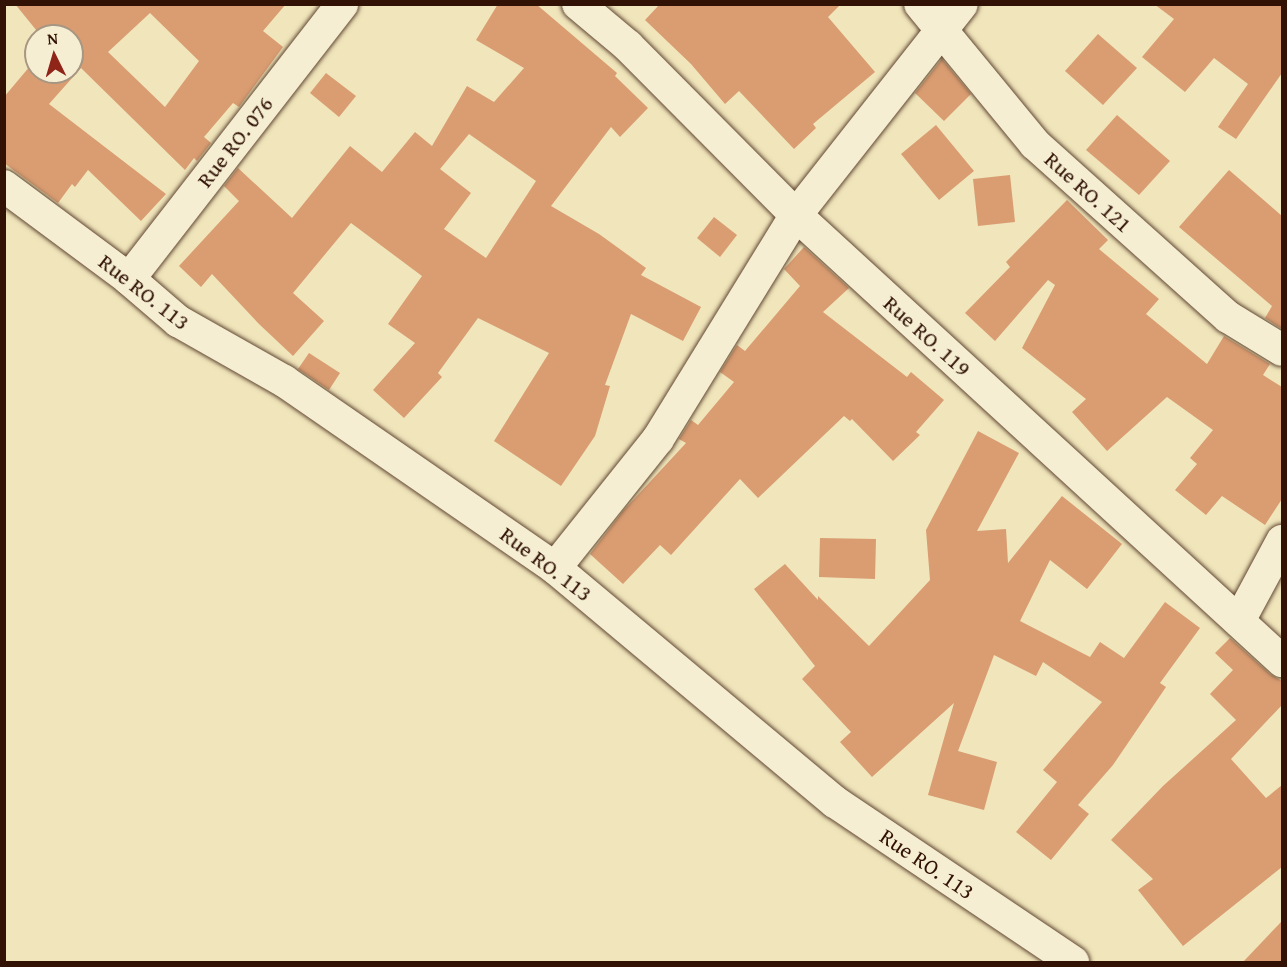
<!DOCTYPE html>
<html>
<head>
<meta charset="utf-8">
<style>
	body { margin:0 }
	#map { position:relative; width:1287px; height:967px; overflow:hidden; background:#f0e5bb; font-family:"Gentium Book Plus",serif }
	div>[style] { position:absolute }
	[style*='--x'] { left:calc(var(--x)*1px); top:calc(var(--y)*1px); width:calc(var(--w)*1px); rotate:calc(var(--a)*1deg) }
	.building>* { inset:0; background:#da9d72 }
	.roads { filter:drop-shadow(0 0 2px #614732) drop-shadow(0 0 2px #614732) }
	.street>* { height:32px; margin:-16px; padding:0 16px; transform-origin:16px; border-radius:16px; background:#f5eed3 }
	span { translate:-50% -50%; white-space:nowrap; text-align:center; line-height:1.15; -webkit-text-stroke:4.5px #f5eed3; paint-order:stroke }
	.street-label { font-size:22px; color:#311205 }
	.frame { position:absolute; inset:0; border:6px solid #311205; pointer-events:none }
	.north { position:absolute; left:24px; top:24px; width:60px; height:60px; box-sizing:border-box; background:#f5eed3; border:2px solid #a79681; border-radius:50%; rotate:355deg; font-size:16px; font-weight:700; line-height:24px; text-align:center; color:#311205 }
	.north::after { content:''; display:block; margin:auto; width:21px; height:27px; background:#8f2418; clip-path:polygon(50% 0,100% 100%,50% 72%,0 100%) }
</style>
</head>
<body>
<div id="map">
	<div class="building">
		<div style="clip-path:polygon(evenodd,15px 4px,286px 4px,263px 31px,283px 47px,239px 107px,233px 103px,204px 137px,211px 143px,197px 161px,194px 158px,185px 170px,81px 68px,49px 104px,166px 194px,141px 221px,88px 170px,75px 187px,72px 184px,58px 203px,4px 163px,4px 97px,36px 59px,36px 72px,72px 72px,72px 36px,41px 36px,15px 4px,150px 13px,199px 61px,165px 107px,108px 52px,150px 13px)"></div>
		<div style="clip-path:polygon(evenodd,498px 4px,536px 4px,617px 73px,615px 76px,648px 108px,620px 137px,611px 127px,551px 206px,599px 234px,646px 268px,641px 275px,701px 307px,683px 341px,631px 314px,605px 385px,610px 386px,595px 436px,561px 486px,494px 441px,549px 353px,478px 318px,438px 373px,442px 377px,404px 418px,373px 390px,415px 343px,388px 324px,422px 276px,351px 223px,293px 293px,324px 321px,293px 356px,259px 324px,212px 274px,201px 287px,179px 266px,239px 201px,224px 186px,238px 168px,292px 218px,350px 146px,382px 172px,415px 132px,432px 146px,467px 86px,494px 102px,524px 68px,476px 40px,498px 4px,469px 134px,536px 181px,486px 258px,444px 229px,471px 193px,440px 169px,469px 134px)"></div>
		<div style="clip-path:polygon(660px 4px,841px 4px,828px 17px,875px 72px,813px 124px,816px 128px,794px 149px,739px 91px,725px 104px,691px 64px,645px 20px)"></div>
		<div style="clip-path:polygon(1154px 4px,1282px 4px,1282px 73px,1236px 139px,1218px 127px,1248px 84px,1214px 58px,1185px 92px,1142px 57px,1174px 19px)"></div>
		<div style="clip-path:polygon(1098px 34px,1137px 68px,1103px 105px,1065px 71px)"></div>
		<div style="clip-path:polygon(942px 59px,971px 94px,944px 121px,915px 93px)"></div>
		<div style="clip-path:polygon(326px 73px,356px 96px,339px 117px,310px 93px)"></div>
		<div style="clip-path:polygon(1117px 115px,1170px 161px,1139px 195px,1086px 150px)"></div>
		<div style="clip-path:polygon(936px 125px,974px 171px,939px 200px,901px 154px)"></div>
		<div style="clip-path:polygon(1229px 170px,1282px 216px,1282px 329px,1265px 318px,1272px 306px,1179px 227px)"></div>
		<div style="clip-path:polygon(1010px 175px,1015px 222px,978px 226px,973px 179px)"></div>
		<div style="clip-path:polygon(1067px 200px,1108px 240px,1099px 249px,1159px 299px,1146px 314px,1207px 364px,1224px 336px,1270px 364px,1263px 375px,1282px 387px,1282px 499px,1265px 525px,1222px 496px,1206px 515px,1175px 490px,1197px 464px,1190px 458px,1213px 430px,1167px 397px,1107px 451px,1072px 412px,1086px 399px,1022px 348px,1055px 285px,1048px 280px,995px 341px,965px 313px,1010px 267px,1006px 262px)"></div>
		<div style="clip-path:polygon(714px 217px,737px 235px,720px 257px,697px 238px)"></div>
		<div style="clip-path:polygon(804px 247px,849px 288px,823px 312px,907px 377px,911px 372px,944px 400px,916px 432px,920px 435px,893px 461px,852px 419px,850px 421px,844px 416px,758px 498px,740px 479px,671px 555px,660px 545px,623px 584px,590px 554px,623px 511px,686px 443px,679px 439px,691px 420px,698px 425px,734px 382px,720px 372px,737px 345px,745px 351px,800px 286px,784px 269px)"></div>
		<div style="clip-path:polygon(309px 353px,340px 373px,329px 390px,298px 369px)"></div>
		<div style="clip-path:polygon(978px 431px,1019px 453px,977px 531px,1006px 529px,1008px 563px,1062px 496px,1122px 544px,1087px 589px,1050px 560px,1020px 621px,1090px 657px,1100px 642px,1124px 658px,1165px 602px,1200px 628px,1160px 683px,1166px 687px,1113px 765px,1078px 805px,1089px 814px,1051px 860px,1016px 832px,1057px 782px,1043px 770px,1102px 702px,1043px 662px,1036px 676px,994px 655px,958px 751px,997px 762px,984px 810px,928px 795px,954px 703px,872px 777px,840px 742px,851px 732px,802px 679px,815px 666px,754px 589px,785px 564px,818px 600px,818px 596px,869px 646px,930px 580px,926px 530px)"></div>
		<div style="clip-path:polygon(820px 538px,876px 539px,875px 579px,819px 577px)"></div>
		<div style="clip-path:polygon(1230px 638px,1270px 674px,1282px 681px,1282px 705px,1231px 759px,1266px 798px,1282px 785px,1282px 867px,1183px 946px,1138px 890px,1153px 879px,1111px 840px,1163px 786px,1236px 720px,1210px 694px,1233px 670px,1215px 653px)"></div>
		<div style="clip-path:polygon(1282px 921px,1282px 963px,1242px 963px)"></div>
	</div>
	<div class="roads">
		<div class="street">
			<div style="--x:578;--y:4;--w:65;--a:40"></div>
			<div style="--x:628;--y:46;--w:238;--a:45.2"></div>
			<div style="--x:796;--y:215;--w:660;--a:42.54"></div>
			<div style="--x:920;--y:4;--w:181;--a:50.6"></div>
			<div style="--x:1035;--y:144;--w:259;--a:41.9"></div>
			<div style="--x:1228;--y:317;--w:63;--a:31.4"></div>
			<div style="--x:4;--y:186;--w:156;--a:36.6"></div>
			<div style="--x:129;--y:279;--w:65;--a:40.6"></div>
			<div style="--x:178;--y:321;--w:122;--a:29.5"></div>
			<div style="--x:284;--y:381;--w:329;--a:34.6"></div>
			<div style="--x:555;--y:568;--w:365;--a:39.9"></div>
			<div style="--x:835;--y:802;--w:287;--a:33.9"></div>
			<div style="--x:129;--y:279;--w:348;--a:-52.2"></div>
			<div style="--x:555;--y:568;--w:165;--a:-51.4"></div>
			<div style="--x:658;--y:439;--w:263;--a:-58.4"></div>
			<div style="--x:796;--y:215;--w:268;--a:-51.8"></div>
			<div style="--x:1239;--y:621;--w:91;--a:-61.7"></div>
		</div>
	</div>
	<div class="street-label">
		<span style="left:235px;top:142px;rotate:-52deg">Rue RO. 076</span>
		<span style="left:1088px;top:192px;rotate:42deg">Rue RO. 121</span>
		<span style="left:144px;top:292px;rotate:38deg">Rue RO. 113</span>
		<span style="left:927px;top:336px;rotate:42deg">Rue RO. 119</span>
		<span style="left:546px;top:564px;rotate:37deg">Rue RO. 113</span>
		<span style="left:927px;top:864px;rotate:34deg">Rue RO. 113</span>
	</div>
	<div class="frame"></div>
	<div class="north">N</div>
</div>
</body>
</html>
